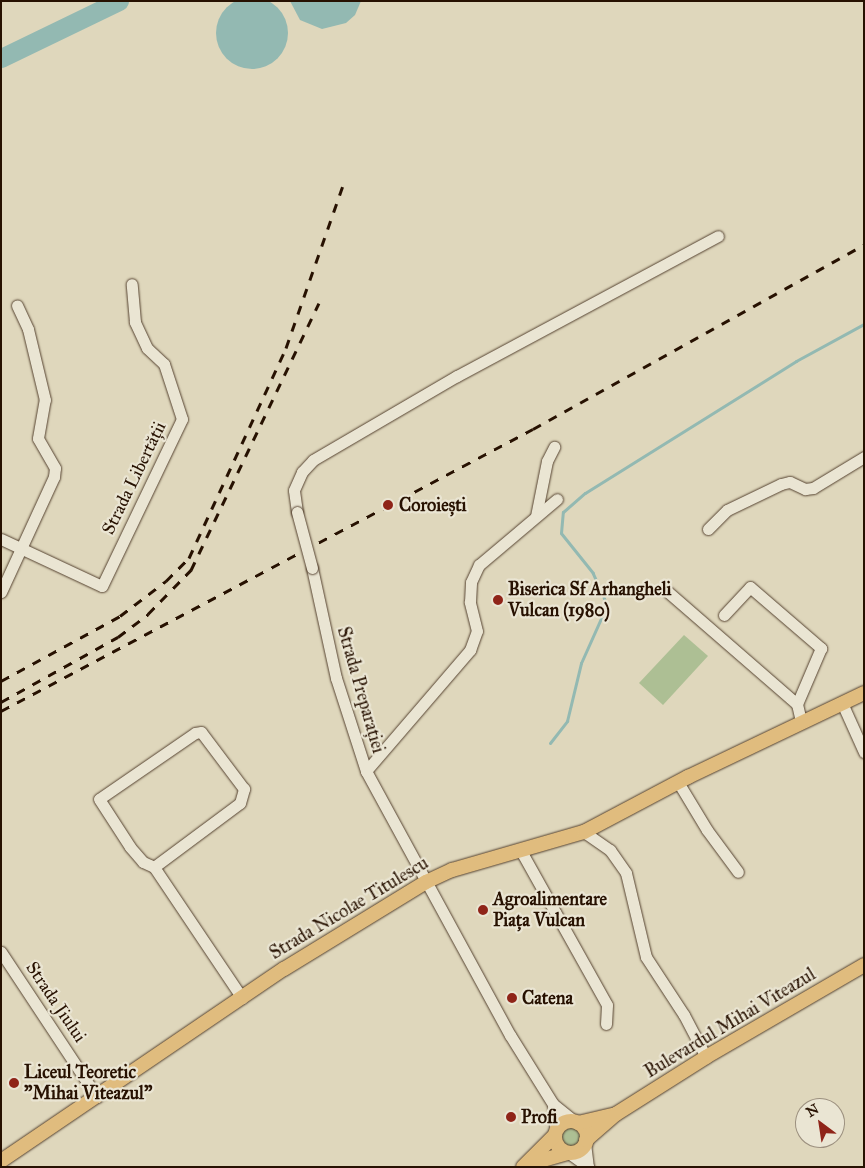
<!DOCTYPE html>
<html>
<head>
<meta charset="utf-8">
<style>
	body { margin:0 }
	#map { position:relative; width:865px; height:1168px; overflow:hidden; background:#dfd7bc; font-family:"IM FELL Great Primer",serif }
	div>[style] { position:absolute }
	[style*='--x'] { left:calc(var(--x)*1px); top:calc(var(--y)*1px); width:calc(var(--w)*1px); rotate:calc(var(--a)*1deg) }
	.green>* { inset:0; background:#adbf94 }
	.round { border-radius:50% }
	.water>* { inset:0; background:#93b9b2 }
	.stream>* { height:3px; margin:-1.5px; padding:0 1.5px; transform-origin:1.5px; border-radius:1.5px; background:#93b9b2 }
	.river>* { height:19px; margin:-9.5px; padding:0 9.5px; transform-origin:9.5px; border-radius:9.5px; background:#93b9b2 }
	.roads { filter:drop-shadow(0 0 1px #554230) drop-shadow(0 0 1px #554230) }
	.minor>* { height:11px; margin:-5.5px; padding:0 5.5px; transform-origin:5.5px; border-radius:5.5px; background:#eae5d3 }
	.major>* { height:14px; margin:-7px; padding:0 7px; transform-origin:7px; border-radius:7px; background:#e0bc7e }
	.major>.ring { margin:-7px; padding:0; box-sizing:content-box; background:none; border:14px solid #e0bc7e; border-radius:50% }
	.rail>* { height:3px; margin-top:-1.5px; transform-origin:0; background:repeating-linear-gradient(90deg,#271101 0 9px,transparent 0 18px) }
	.bridges { filter:drop-shadow(0 0 1px #554230) drop-shadow(0 0 1px #554230) }
	.minor-bridge>* { height:11px; margin:-5.5px; padding:0 5.5px; transform-origin:5.5px; border-radius:5.5px; background:#eae5d3 }
	.dots>* { width:14px; height:14px; translate:-50% -50%; box-sizing:border-box; border:2px solid #eae5d3; border-radius:50% }
	span { translate:-50% -50%; white-space:nowrap; text-align:center; line-height:1.15; -webkit-text-stroke:4.5px #eae5d3; paint-order:stroke }
	.street-label { font-size:18px; color:#271101 }
	.poi-label { font-size:18px; color:#271101; font-weight:700 }
	.left { translate:0 -50%; text-align:left }
	.frame { position:absolute; inset:0; border:2px solid #271101; pointer-events:none }
	.north { position:absolute; left:795px; top:1098px; width:50px; height:50px; box-sizing:border-box; background:#eae5d3; border:1px solid #9c907f; border-radius:50%; rotate:329deg; font-size:14px; font-weight:700; line-height:20px; text-align:center; color:#271101 }
	.north::after { content:''; display:block; margin:auto; width:18px; height:22px; background:#8f2418; clip-path:polygon(50% 0,100% 100%,50% 72%,0 100%) }
</style>
</head>
<body>
<div id="map">
	<div class="green">
		<div style="clip-path:polygon(684px 635px,708px 656px,663px 705px,639px 683px)"></div>
		<div class="round" style="left:562px;top:1128px;width:18px;height:18px"></div>
	</div>
	<div class="water">
		<div class="round" style="left:216px;top:-3px;width:72px;height:72px"></div>
		<div style="clip-path:polygon(290px 1px,361px 1px,355px 15px,346px 23px,322px 29px,300px 20px)"></div>
	</div>
	<div class="stream">
		<div style="--x:550;--y:743;--w:28;--a:-52"></div>
		<div style="--x:567;--y:721;--w:60;--a:-76.4"></div>
		<div style="--x:581;--y:663;--w:64;--a:-65.9"></div>
		<div style="--x:607;--y:605;--w:35;--a:-114"></div>
		<div style="--x:593;--y:573;--w:51;--a:-128.7"></div>
		<div style="--x:561;--y:533;--w:21;--a:-85"></div>
		<div style="--x:563;--y:512;--w:29;--a:-41"></div>
		<div style="--x:585;--y:493;--w:249;--a:-32"></div>
		<div style="--x:796;--y:361;--w:77;--a:-28.6"></div>
	</div>
	<div class="river">
		<div style="--x:1;--y:58;--w:131;--a:-25.8"></div>
	</div>
	<div class="roads">
		<div class="minor">
			<div style="--x:297;--y:512;--w:22;--a:-98"></div>
			<div style="--x:294;--y:490;--w:20;--a:-66"></div>
			<div style="--x:302;--y:472;--w:16;--a:-47"></div>
			<div style="--x:313;--y:460;--w:167;--a:-30.3"></div>
			<div style="--x:457;--y:376;--w:296;--a:-28.2"></div>
			<div style="--x:536;--y:516;--w:56;--a:-78.7"></div>
			<div style="--x:547;--y:461;--w:16;--a:-63"></div>
			<div style="--x:708;--y:529;--w:27;--a:-45"></div>
			<div style="--x:727;--y:510;--w:60;--a:-25.7"></div>
			<div style="--x:781;--y:484;--w:9;--a:-13"></div>
			<div style="--x:790;--y:482;--w:17;--a:25"></div>
			<div style="--x:805;--y:489;--w:8;--a:-7"></div>
			<div style="--x:813;--y:488;--w:60;--a:-31.3"></div>
			<div style="--x:1;--y:539;--w:111;--a:25"></div>
			<div style="--x:102;--y:586;--w:185;--a:-64.4"></div>
			<div style="--x:182;--y:419;--w:58;--a:-108.1"></div>
			<div style="--x:164;--y:364;--w:23;--a:-137"></div>
			<div style="--x:147;--y:348;--w:29;--a:-115"></div>
			<div style="--x:135;--y:322;--w:38;--a:-95"></div>
			<div style="--x:312;--y:568;--w:113;--a:77.7"></div>
			<div style="--x:336;--y:678;--w:98;--a:72.1"></div>
			<div style="--x:366;--y:771;--w:301;--a:61.4"></div>
			<div style="--x:510;--y:1035;--w:81;--a:58.1"></div>
			<div style="--x:553;--y:1104;--w:28;--a:39"></div>
			<div style="--x:1;--y:592;--w:127;--a:-65.3"></div>
			<div style="--x:54;--y:477;--w:9;--a:-84"></div>
			<div style="--x:55;--y:468;--w:34;--a:-120"></div>
			<div style="--x:38;--y:438;--w:39;--a:-80"></div>
			<div style="--x:45;--y:400;--w:73;--a:-103.5"></div>
			<div style="--x:28;--y:329;--w:26;--a:-115"></div>
			<div style="--x:668;--y:592;--w:171;--a:41"></div>
			<div style="--x:724;--y:615;--w:38;--a:-47"></div>
			<div style="--x:750;--y:587;--w:94;--a:40.7"></div>
			<div style="--x:821;--y:648;--w:61;--a:113.2"></div>
			<div style="--x:797;--y:704;--w:18;--a:77"></div>
			<div style="--x:842;--y:703;--w:54;--a:65.8"></div>
			<div style="--x:366;--y:771;--w:160;--a:-49.3"></div>
			<div style="--x:470;--y:650;--w:20;--a:-70"></div>
			<div style="--x:477;--y:631;--w:30;--a:-104"></div>
			<div style="--x:470;--y:602;--w:20;--a:-87"></div>
			<div style="--x:471;--y:582;--w:19;--a:-65"></div>
			<div style="--x:479;--y:565;--w:102;--a:-40.2"></div>
			<div style="--x:678;--y:782;--w:56;--a:58.9"></div>
			<div style="--x:707;--y:830;--w:52;--a:53.6"></div>
			<div style="--x:584;--y:832;--w:32;--a:35"></div>
			<div style="--x:610;--y:850;--w:28;--a:55"></div>
			<div style="--x:626;--y:873;--w:86;--a:76.6"></div>
			<div style="--x:646;--y:957;--w:69;--a:56.8"></div>
			<div style="--x:684;--y:1015;--w:47;--a:62.4"></div>
			<div style="--x:521;--y:851;--w:176;--a:60.8"></div>
			<div style="--x:607;--y:1005;--w:19;--a:93"></div>
			<div style="--x:154;--y:867;--w:107;--a:-36.7"></div>
			<div style="--x:240;--y:803;--w:15;--a:-74"></div>
			<div style="--x:244;--y:789;--w:71;--a:-127"></div>
			<div style="--x:201;--y:732;--w:6;--a:171"></div>
			<div style="--x:195;--y:733;--w:116;--a:145.5"></div>
			<div style="--x:99;--y:799;--w:57;--a:57.1"></div>
			<div style="--x:130;--y:847;--w:20;--a:49"></div>
			<div style="--x:143;--y:862;--w:12;--a:24"></div>
			<div style="--x:154;--y:867;--w:158;--a:56.1"></div>
			<div style="--x:1;--y:952;--w:174;--a:56.5"></div>
			<div style="--x:553;--y:1104;--w:28;--a:84"></div>
			<div style="--x:585;--y:1143;--w:24;--a:83"></div>
			<div style="--x:569;--y:1153;--w:24;--a:36"></div>
		</div>
		<div class="major">
			<div class="ring" style="left:555px;top:1121px;width:18px;height:18px"></div>
			<div style="--x:578;--y:1123;--w:36;--a:-13"></div>
			<div style="--x:586;--y:1140;--w:40;--a:-41"></div>
			<div style="--x:616;--y:1114;--w:107;--a:-32.3"></div>
			<div style="--x:706;--y:1057;--w:183;--a:-30.2"></div>
			<div style="--x:1;--y:1161;--w:342;--a:-34.2"></div>
			<div style="--x:284;--y:969;--w:167;--a:-31.5"></div>
			<div style="--x:426;--y:882;--w:29;--a:-25"></div>
			<div style="--x:452;--y:870;--w:137;--a:-16.1"></div>
			<div style="--x:584;--y:832;--w:118;--a:-27.9"></div>
			<div style="--x:688;--y:777;--w:195;--a:-25.5"></div>
			<div style="--x:529;--y:1164;--w:40;--a:-16"></div>
			<div style="--x:523;--y:1167;--w:45;--a:-45"></div>
		</div>
	</div>
	<div class="rail">
		<div style="--x:1;--y:681;--w:136;--a:-28.6"></div>
		<div style="--x:120;--y:616;--w:58;--a:-37.3"></div>
		<div style="--x:166;--y:581;--w:33;--a:-45"></div>
		<div style="--x:189;--y:558;--w:231;--a:-65.2"></div>
		<div style="--x:286;--y:348;--w:173;--a:-70.7"></div>
		<div style="--x:1;--y:702;--w:134;--a:-29.1"></div>
		<div style="--x:118;--y:637;--w:38;--a:-37"></div>
		<div style="--x:148;--y:614;--w:62;--a:-45.7"></div>
		<div style="--x:191;--y:570;--w:296;--a:-64.4"></div>
		<div style="--x:1;--y:711;--w:602;--a:-27.93"></div>
		<div style="--x:533;--y:429;--w:379;--a:-29.1"></div>
	</div>
	<div class="bridges">
		<div class="minor-bridge">
			<div style="--x:297;--y:512;--w:58;--a:75"></div>
		</div>
	</div>
	<div class="dots">
		<div style="left:388px;top:505px;background:#8f2418"></div>
		<div style="left:498px;top:600px;background:#8f2418"></div>
		<div style="left:483px;top:910px;background:#8f2418"></div>
		<div style="left:512px;top:998px;background:#8f2418"></div>
		<div style="left:14px;top:1083px;background:#8f2418"></div>
		<div style="left:511px;top:1117px;background:#8f2418"></div>
	</div>
	<div class="street-label">
		<span style="left:134px;top:478px;rotate:-64deg">Strada Libertății</span>
		<span style="left:361px;top:690px;rotate:74deg">Strada Preparației</span>
		<span style="left:349px;top:908px;rotate:-31deg">Strada Nicolae Titulescu</span>
		<span style="left:56px;top:1002px;rotate:56deg">Strada Jiului</span>
		<span style="left:730px;top:1023px;rotate:-31deg">Bulevardul Mihai Viteazul</span>
	</div>
	<div class="poi-label">
		<span class="left" style="left:399px;top:505px">Coroiești</span>
		<span class="left" style="left:508px;top:600px">Biserica Sf Arhangheli<br>Vulcan (1980)</span>
		<span class="left" style="left:493px;top:910px">Agroalimentare<br>Piața Vulcan</span>
		<span class="left" style="left:522px;top:998px">Catena</span>
		<span class="left" style="left:24px;top:1083px">Liceul Teoretic<br>"Mihai Viteazul"</span>
		<span class="left" style="left:521px;top:1117px">Profi</span>
	</div>
	<div class="frame"></div>
	<div class="north">N</div>
</div>
</body>
</html>
